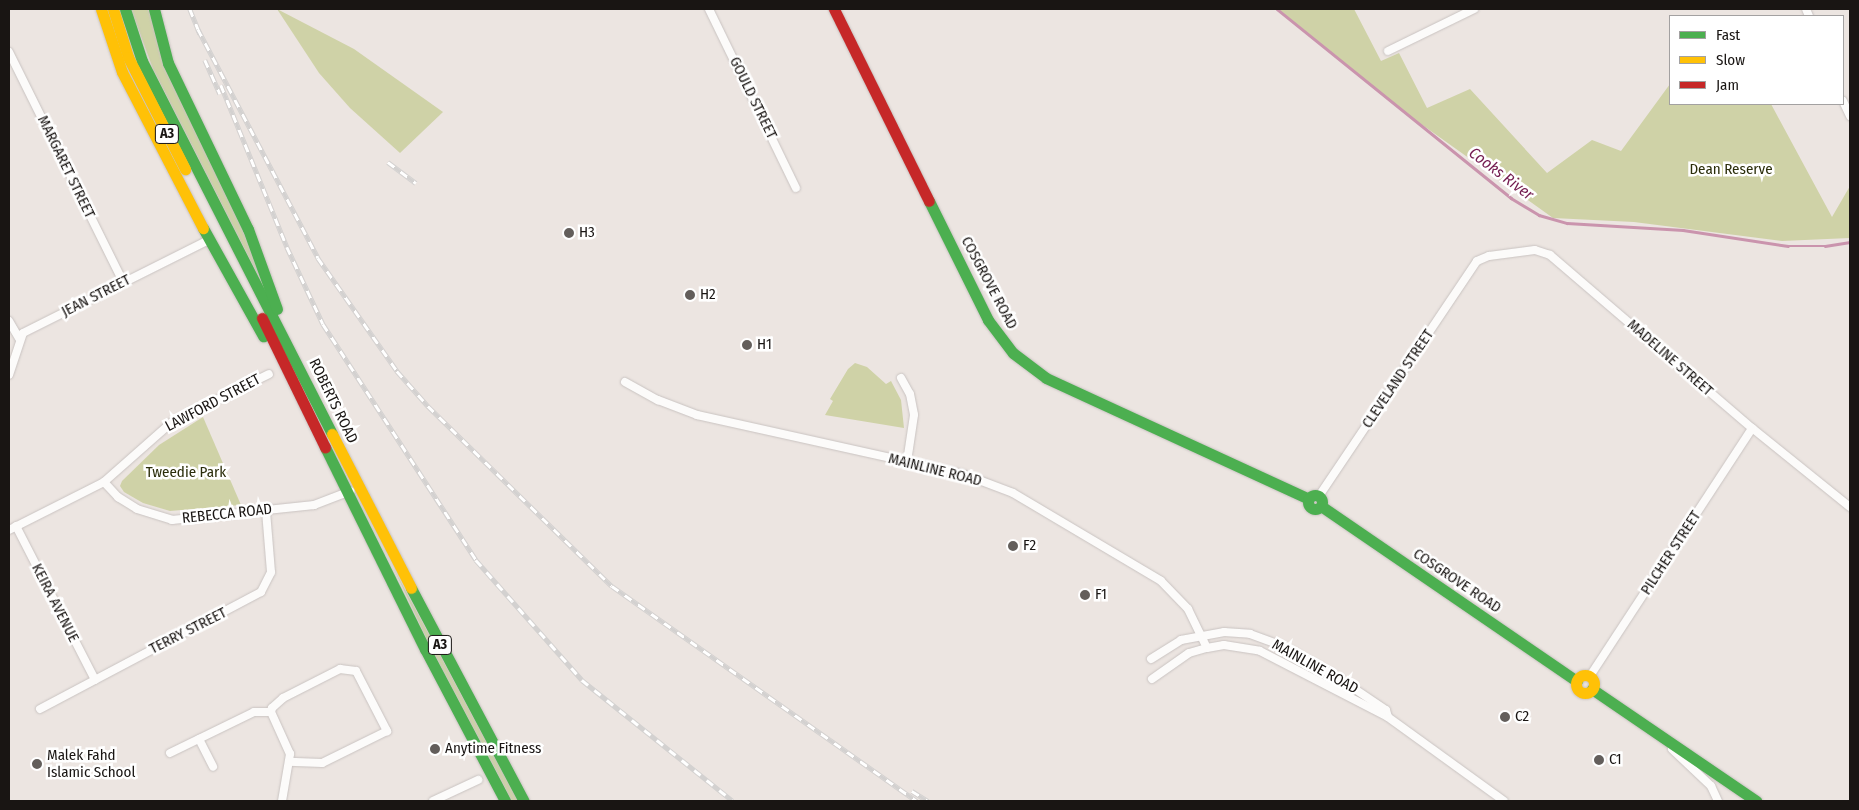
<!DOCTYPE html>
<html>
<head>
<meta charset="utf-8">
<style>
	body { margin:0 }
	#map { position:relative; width:1859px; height:810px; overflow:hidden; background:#ece5e1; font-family:"Fira Sans Condensed",sans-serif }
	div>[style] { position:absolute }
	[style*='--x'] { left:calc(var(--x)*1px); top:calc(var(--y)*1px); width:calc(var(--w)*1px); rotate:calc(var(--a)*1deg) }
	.green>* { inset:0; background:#cfd2a7 }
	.stream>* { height:2.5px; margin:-1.25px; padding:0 1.25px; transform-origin:1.25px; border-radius:1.25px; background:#ca94ad }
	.roads { filter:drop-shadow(0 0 1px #c9c3c1) drop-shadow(0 0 1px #c9c3c1) }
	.street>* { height:8px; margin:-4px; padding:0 4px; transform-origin:4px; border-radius:4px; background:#fcfbfa }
	.fast>* { height:11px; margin:-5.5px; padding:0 5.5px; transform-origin:5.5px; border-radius:5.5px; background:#4caf50 }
	.fast>.ring { margin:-5.5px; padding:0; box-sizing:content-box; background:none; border:11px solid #4caf50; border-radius:50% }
	.slow>* { height:11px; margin:-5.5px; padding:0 5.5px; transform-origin:5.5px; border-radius:5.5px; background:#ffc107 }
	.slow>.ring { margin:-5.5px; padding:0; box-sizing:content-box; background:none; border:11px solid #ffc107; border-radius:50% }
	.jam>* { height:11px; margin:-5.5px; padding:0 5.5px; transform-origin:5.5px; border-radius:5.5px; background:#c62828 }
	.rail>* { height:4.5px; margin-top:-2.25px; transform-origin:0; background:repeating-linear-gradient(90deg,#fff 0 8px,#d3d1d0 0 16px); box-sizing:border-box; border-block:1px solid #d3d1d0 }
	.dots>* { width:14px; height:14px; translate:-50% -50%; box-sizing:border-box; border:2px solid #fff; border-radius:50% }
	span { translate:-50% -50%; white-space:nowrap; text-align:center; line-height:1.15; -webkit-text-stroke:5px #fff; paint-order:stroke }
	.shield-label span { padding:1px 4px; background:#fff; border:1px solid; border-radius:4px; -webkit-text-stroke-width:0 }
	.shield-label { font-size:14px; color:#191513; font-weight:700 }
	.street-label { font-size:15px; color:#191513 }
	.park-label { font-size:15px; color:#2a2d0a }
	.poi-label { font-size:15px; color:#191513 }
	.left { translate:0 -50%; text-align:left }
	.water-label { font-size:16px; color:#731a4f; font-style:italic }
	.frame { position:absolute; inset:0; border:10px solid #191513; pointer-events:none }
	.legend { position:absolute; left:1669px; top:15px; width:175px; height:90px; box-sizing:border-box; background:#fff; border:1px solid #a3a1a1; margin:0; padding:6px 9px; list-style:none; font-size:15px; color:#191513 }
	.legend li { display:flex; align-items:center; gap:10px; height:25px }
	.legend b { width:25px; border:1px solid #a3a1a1 }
</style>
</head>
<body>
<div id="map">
	<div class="green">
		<div style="clip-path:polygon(131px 9px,148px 9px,235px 210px,264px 287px,153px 69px)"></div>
		<div style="clip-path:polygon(277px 9px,354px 49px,443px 112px,400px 153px,350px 108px,319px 73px)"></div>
		<div style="clip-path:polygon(1278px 9px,1354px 9px,1381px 61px,1399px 53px,1427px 108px,1470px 89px,1547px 173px,1592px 140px,1621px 151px,1670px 84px,1670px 104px,1771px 104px,1832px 217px,1850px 186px,1850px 238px,1782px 241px,1634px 222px,1553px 218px,1414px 119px)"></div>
		<div style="clip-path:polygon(855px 363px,867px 367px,886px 384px,891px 381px,901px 400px,904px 428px,825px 415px,833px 401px,830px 399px,848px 369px)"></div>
		<div style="clip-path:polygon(203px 417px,241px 505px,170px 511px,143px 503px,124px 492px,120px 486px,122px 481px,159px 445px)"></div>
		<div style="clip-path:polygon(394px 569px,518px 801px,512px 801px,429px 644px)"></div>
	</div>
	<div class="stream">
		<div style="--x:1277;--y:9;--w:301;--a:38.9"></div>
		<div style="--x:1511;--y:198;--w:33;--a:31"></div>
		<div style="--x:1539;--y:215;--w:29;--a:16"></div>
		<div style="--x:1567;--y:223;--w:116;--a:3.5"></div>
		<div style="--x:1683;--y:230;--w:106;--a:8.7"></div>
		<div style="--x:1788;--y:246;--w:37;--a:0"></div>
		<div style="--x:1825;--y:246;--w:25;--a:-9"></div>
	</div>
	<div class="roads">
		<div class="street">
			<div style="--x:709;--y:9;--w:199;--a:64.1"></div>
			<div style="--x:1806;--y:9;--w:8;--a:67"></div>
			<div style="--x:1388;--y:51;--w:96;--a:-26"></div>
			<div style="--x:9;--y:52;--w:257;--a:63.6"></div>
			<div style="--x:1843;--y:101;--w:17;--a:65"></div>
			<div style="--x:9;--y:321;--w:20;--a:60"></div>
			<div style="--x:9;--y:375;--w:44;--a:-71.6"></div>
			<div style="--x:23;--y:333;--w:208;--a:-26.6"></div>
			<div style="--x:901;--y:378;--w:18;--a:61"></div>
			<div style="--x:910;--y:394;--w:21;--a:79"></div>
			<div style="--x:914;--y:415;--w:48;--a:98.5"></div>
			<div style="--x:625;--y:382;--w:38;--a:29"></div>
			<div style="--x:658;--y:400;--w:42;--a:21"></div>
			<div style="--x:697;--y:415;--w:272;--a:12.5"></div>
			<div style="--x:963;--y:474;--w:53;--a:20.8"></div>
			<div style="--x:1013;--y:493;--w:172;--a:30.7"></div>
			<div style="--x:1161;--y:581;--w:39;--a:46"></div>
			<div style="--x:1188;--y:609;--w:43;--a:64"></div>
			<div style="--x:104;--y:482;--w:21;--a:47"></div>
			<div style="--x:118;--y:497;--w:22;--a:32"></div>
			<div style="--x:137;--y:509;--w:37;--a:17"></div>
			<div style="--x:172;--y:520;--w:143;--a:-6"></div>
			<div style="--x:314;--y:505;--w:39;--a:-21"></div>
			<div style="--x:1319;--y:496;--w:283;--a:-56.1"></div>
			<div style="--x:1477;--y:261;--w:13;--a:-23"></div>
			<div style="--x:1489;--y:256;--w:46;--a:-7.4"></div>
			<div style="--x:1535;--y:250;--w:16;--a:18"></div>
			<div style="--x:1550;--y:255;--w:266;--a:40.6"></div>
			<div style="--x:1752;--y:428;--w:126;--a:38.9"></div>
			<div style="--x:16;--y:526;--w:173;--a:62.8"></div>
			<div style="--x:9;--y:530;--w:106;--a:-26.8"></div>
			<div style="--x:104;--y:482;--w:91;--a:-41.4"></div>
			<div style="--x:172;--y:422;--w:108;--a:-26.3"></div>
			<div style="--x:1151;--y:659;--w:36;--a:-32"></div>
			<div style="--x:1181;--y:640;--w:44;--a:-10.5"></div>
			<div style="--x:1224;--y:632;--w:26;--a:4"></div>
			<div style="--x:1250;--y:634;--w:37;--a:20"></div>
			<div style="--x:1285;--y:647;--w:60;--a:30"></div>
			<div style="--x:1337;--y:677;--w:59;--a:34"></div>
			<div style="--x:1386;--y:710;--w:7;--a:74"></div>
			<div style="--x:1590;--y:676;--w:296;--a:-56.8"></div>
			<div style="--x:1152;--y:679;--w:45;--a:-35.1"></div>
			<div style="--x:1189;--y:653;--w:19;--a:-16"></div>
			<div style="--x:1207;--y:648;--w:17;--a:-10"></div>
			<div style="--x:1224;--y:645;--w:36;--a:9"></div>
			<div style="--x:1260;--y:651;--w:144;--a:27.3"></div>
			<div style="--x:1388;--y:717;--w:143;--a:35.9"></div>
			<div style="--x:40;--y:709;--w:250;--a:-27.9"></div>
			<div style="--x:261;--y:592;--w:22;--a:-63"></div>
			<div style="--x:271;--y:572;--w:61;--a:-94.7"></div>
			<div style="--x:199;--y:739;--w:31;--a:63"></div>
			<div style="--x:1672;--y:749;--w:54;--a:43.5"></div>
			<div style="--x:1711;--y:786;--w:17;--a:65"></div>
			<div style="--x:170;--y:753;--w:93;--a:-26"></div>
			<div style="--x:254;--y:712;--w:17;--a:0"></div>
			<div style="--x:282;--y:801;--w:48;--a:-80.3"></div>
			<div style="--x:290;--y:754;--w:46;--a:-114.3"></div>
			<div style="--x:271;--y:712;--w:4;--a:-76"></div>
			<div style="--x:272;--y:708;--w:15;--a:-42"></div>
			<div style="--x:283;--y:698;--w:64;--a:-27"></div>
			<div style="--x:340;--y:669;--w:16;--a:7"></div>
			<div style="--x:356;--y:671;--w:68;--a:62.7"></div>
			<div style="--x:387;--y:731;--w:72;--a:153.8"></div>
			<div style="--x:322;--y:763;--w:33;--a:-178"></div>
			<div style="--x:433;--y:801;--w:50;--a:-25"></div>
		</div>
		<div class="fast">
			<div style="--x:125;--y:9;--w:55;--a:71.9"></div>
			<div style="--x:142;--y:61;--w:419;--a:63"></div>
			<div style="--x:154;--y:9;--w:56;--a:75.5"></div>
			<div style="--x:168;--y:63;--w:184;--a:64.3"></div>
			<div style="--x:248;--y:229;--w:85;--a:70.1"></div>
			<div style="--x:929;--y:201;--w:133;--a:63.6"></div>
			<div style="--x:988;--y:320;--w:41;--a:52.9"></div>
			<div style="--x:1013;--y:353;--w:41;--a:37.1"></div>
			<div style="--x:1046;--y:378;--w:289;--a:24.7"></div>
			<div style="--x:203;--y:228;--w:124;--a:60.9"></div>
			<div style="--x:325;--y:447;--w:225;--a:63.7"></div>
			<div style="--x:425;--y:649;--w:172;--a:62.2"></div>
			<div class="ring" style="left:1308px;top:495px;width:3px;height:3px"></div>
			<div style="--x:1321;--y:506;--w:310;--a:34.4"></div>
			<div style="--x:411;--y:588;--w:241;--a:62.1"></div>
			<div style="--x:1592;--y:689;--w:199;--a:34.3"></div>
		</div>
		<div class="slow">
			<div style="--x:101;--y:9;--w:66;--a:71.6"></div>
			<div style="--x:122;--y:72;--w:176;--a:62.6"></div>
			<div style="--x:113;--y:9;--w:50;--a:72.6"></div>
			<div style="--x:128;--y:57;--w:126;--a:63"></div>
			<div style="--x:332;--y:434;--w:173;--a:62.8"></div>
			<div class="ring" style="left:1576px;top:675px;width:7px;height:7px"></div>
		</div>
		<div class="jam">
			<div style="--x:834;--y:9;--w:214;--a:63.7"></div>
			<div style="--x:262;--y:318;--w:144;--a:64"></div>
		</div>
	</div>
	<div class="rail">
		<div style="--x:190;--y:9;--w:27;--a:68"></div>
		<div style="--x:198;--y:29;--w:259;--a:62.3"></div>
		<div style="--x:318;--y:258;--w:138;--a:55"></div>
		<div style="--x:397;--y:371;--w:47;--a:48.5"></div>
		<div style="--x:428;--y:406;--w:257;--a:44.4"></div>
		<div style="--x:612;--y:586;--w:373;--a:35.2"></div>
		<div style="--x:205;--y:60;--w:37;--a:66"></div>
		<div style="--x:221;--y:85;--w:175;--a:67.8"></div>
		<div style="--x:287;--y:247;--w:85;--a:64.9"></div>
		<div style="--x:323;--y:324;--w:281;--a:57"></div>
		<div style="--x:476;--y:560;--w:160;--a:48.5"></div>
		<div style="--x:582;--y:680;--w:193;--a:38.7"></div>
		<div style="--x:388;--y:162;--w:35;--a:37"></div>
		<div style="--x:912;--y:791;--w:19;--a:32"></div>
	</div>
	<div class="dots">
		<div style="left:569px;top:233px;background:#635e5b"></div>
		<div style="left:690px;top:295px;background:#635e5b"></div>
		<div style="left:747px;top:345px;background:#635e5b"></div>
		<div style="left:1013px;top:546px;background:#635e5b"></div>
		<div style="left:1085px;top:595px;background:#635e5b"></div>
		<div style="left:1505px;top:717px;background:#635e5b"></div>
		<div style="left:435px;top:749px;background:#635e5b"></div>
		<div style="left:1599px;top:760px;background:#635e5b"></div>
		<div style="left:37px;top:764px;background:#635e5b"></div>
	</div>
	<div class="shield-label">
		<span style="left:167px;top:134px">A3</span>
		<span style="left:440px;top:645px">A3</span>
	</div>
	<div class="street-label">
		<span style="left:753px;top:98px;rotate:64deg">GOULD STREET</span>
		<span style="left:66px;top:167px;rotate:64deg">MARGARET STREET</span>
		<span style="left:989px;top:283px;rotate:62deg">COSGROVE ROAD</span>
		<span style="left:96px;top:296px;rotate:-27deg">JEAN STREET</span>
		<span style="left:1670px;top:358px;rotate:41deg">MADELINE STREET</span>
		<span style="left:1398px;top:379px;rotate:-56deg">CLEVELAND STREET</span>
		<span style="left:333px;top:401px;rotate:64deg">ROBERTS ROAD</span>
		<span style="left:213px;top:403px;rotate:-28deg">LAWFORD STREET</span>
		<span style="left:935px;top:470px;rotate:14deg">MAINLINE ROAD</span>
		<span style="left:227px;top:514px;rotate:-6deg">REBECCA ROAD</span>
		<span style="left:1671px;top:553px;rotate:-57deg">PILCHER STREET</span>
		<span style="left:1457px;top:581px;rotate:34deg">COSGROVE ROAD</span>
		<span style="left:55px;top:603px;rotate:63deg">KEIRA AVENUE</span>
		<span style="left:188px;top:631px;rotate:-27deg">TERRY STREET</span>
		<span style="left:1315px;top:667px;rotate:29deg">MAINLINE ROAD</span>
	</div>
	<div class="park-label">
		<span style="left:1731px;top:170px">Dean Reserve</span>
		<span style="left:186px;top:473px">Tweedie Park</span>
	</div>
	<div class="poi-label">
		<span class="left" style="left:579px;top:233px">H3</span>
		<span class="left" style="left:700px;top:295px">H2</span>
		<span class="left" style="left:757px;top:345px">H1</span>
		<span class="left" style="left:1023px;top:546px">F2</span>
		<span class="left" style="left:1095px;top:595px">F1</span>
		<span class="left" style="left:1515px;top:717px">C2</span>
		<span class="left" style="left:445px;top:749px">Anytime Fitness</span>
		<span class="left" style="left:47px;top:764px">Malek Fahd<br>Islamic School</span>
		<span class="left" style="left:1609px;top:760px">C1</span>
	</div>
	<div class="water-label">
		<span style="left:1501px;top:174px;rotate:37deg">Cooks River</span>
	</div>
	<div class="frame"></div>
	<ul class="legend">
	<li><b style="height:6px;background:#4caf50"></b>Fast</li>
	<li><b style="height:6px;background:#ffc107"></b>Slow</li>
	<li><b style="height:6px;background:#c62828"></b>Jam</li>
	</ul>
</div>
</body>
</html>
